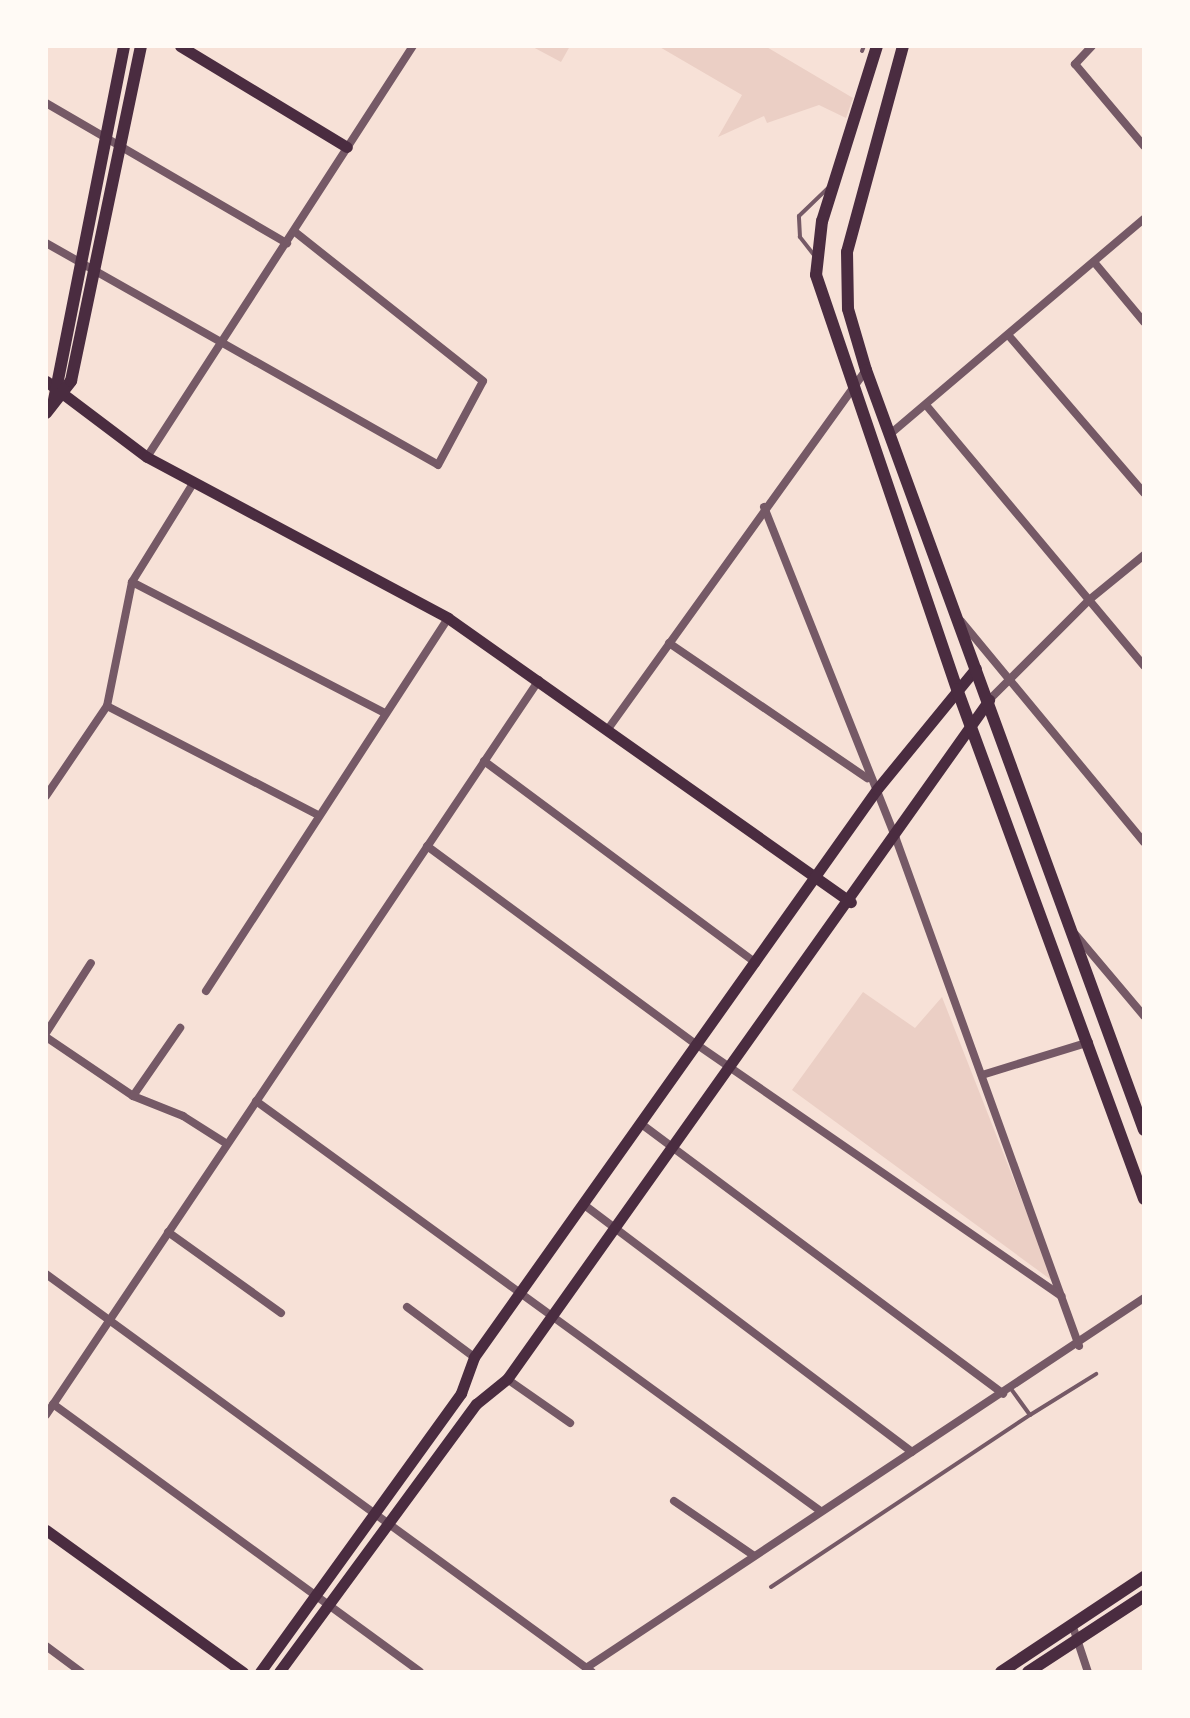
<!DOCTYPE html>
<html>
<head>
<meta charset="utf-8">
<style>
	body { margin:0 }
	#map { position:relative; width:1190px; height:1718px; overflow:hidden; background:#f7e1d7; font-family:"Archivo Narrow",sans-serif }
	div>[style] { position:absolute }
	[style*='--x'] { left:calc(var(--x)*1px); top:calc(var(--y)*1px); width:calc(var(--w)*1px); rotate:calc(var(--a)*1deg) }
	.green>* { inset:0; background:#ebcfc5 }
	.service>* { height:4px; margin:-2px; padding:0 2px; transform-origin:2px; border-radius:2px; background:#755966 }
	.minor>* { height:8px; margin:-4px; padding:0 4px; transform-origin:4px; border-radius:4px; background:#755966 }
	.secondary>* { height:11px; margin:-5.5px; padding:0 5.5px; transform-origin:5.5px; border-radius:5.5px; background:#4a2c40 }
	.primary>* { height:12px; margin:-6px; padding:0 6px; transform-origin:6px; border-radius:6px; background:#4a2c40 }
	span { translate:-50% -50%; white-space:nowrap; text-align:center; line-height:1.15; -webkit-text-stroke:6px #fffaf5; paint-order:stroke }
	.frame { position:absolute; inset:0; border:48px solid #fffaf5; pointer-events:none }
</style>
</head>
<body>
<div id="map">
	<div class="green">
		<div style="clip-path:polygon(531px 46px,570px 46px,561px 62px)"></div>
		<div style="clip-path:polygon(658px 46px,765px 46px,853px 98px,846px 118px,819px 105px,767px 123px,764px 116px,718px 137px,742px 95px)"></div>
		<div style="clip-path:polygon(863px 992px,915px 1028px,942px 997px,1054px 1282px,792px 1090px)"></div>
	</div>
	<div class="service">
		<div style="--x:862;--y:51;--w:5;--a:-68"></div>
		<div style="--x:814;--y:255;--w:23;--a:-128"></div>
		<div style="--x:800;--y:237;--w:21;--a:-93"></div>
		<div style="--x:799;--y:216;--w:42;--a:-44"></div>
		<div style="--x:1030;--y:1415;--w:78;--a:-31.8"></div>
		<div style="--x:771;--y:1587;--w:311;--a:-33.6"></div>
		<div style="--x:1030;--y:1415;--w:32;--a:-126"></div>
	</div>
	<div class="minor">
		<div style="--x:1092;--y:46;--w:25;--a:133"></div>
		<div style="--x:1075;--y:64;--w:107;--a:49.9"></div>
		<div style="--x:46;--y:103;--w:279;--a:30.2"></div>
		<div style="--x:46;--y:243;--w:450;--a:29.5"></div>
		<div style="--x:438;--y:465;--w:95;--a:-61.8"></div>
		<div style="--x:483;--y:381;--w:240;--a:-141.6"></div>
		<div style="--x:1094;--y:262;--w:78;--a:50.2"></div>
		<div style="--x:1009;--y:336;--w:207;--a:49.3"></div>
		<div style="--x:926;--y:405;--w:340;--a:50.1"></div>
		<div style="--x:889;--y:435;--w:334;--a:-40.3"></div>
		<div style="--x:147;--y:457;--w:490;--a:-57.1"></div>
		<div style="--x:764;--y:507;--w:357;--a:68.3"></div>
		<div style="--x:896;--y:839;--w:539;--a:70.15"></div>
		<div style="--x:132;--y:582;--w:285;--a:27.4"></div>
		<div style="--x:961;--y:621;--w:287;--a:50.4"></div>
		<div style="--x:669;--y:643;--w:240;--a:34.3"></div>
		<div style="--x:989;--y:700;--w:141;--a:-45"></div>
		<div style="--x:1089;--y:600;--w:71;--a:-39.3"></div>
		<div style="--x:107;--y:706;--w:237;--a:27.3"></div>
		<div style="--x:608;--y:729;--w:442;--a:-54.3"></div>
		<div style="--x:484;--y:761;--w:339;--a:36.6"></div>
		<div style="--x:46;--y:796;--w:109;--a:-55.9"></div>
		<div style="--x:107;--y:706;--w:126;--a:-78.6"></div>
		<div style="--x:132;--y:582;--w:118;--a:-58.2"></div>
		<div style="--x:427;--y:846;--w:334;--a:36.4"></div>
		<div style="--x:696;--y:1044;--w:444;--a:34.6"></div>
		<div style="--x:1075;--y:934;--w:107;--a:49.9"></div>
		<div style="--x:206;--y:991;--w:445;--a:-57"></div>
		<div style="--x:46;--y:1033;--w:83;--a:-57.3"></div>
		<div style="--x:46;--y:1037;--w:105;--a:34.1"></div>
		<div style="--x:133;--y:1096;--w:54;--a:21.8"></div>
		<div style="--x:183;--y:1116;--w:52;--a:32.5"></div>
		<div style="--x:982;--y:1075;--w:112;--a:-17.1"></div>
		<div style="--x:133;--y:1096;--w:83;--a:-55.3"></div>
		<div style="--x:256;--y:1101;--w:696;--a:36"></div>
		<div style="--x:640;--y:1123;--w:453;--a:36.7"></div>
		<div style="--x:583;--y:1204;--w:412;--a:37"></div>
		<div style="--x:168;--y:1232;--w:139;--a:35.6"></div>
		<div style="--x:46;--y:1274;--w:676;--a:36.09"></div>
		<div style="--x:407;--y:1307;--w:84;--a:36.7"></div>
		<div style="--x:507;--y:1379;--w:77;--a:34.9"></div>
		<div style="--x:53;--y:1404;--w:454;--a:36.1"></div>
		<div style="--x:46;--y:1415;--w:885;--a:-56.15"></div>
		<div style="--x:674;--y:1501;--w:96;--a:34.4"></div>
		<div style="--x:1072;--y:1624;--w:51;--a:71.6"></div>
		<div style="--x:46;--y:1646;--w:44;--a:36.6"></div>
		<div style="--x:586;--y:1668;--w:670;--a:-33.55"></div>
	</div>
	<div class="secondary">
		<div style="--x:180;--y:46;--w:195;--a:31.2"></div>
		<div style="--x:46;--y:381;--w:126;--a:37"></div>
		<div style="--x:147;--y:457;--w:341;--a:28.1"></div>
		<div style="--x:448;--y:618;--w:493;--a:35.2"></div>
		<div style="--x:46;--y:1530;--w:243;--a:35.8"></div>
		<div style="--x:260;--y:1672;--w:344;--a:-54.2"></div>
		<div style="--x:461;--y:1393;--w:38;--a:-70"></div>
		<div style="--x:474;--y:1357;--w:696;--a:-54.64"></div>
		<div style="--x:877;--y:789;--w:156;--a:-50.7"></div>
		<div style="--x:279;--y:1672;--w:333;--a:-53.7"></div>
		<div style="--x:476;--y:1404;--w:40;--a:-39"></div>
		<div style="--x:507;--y:1379;--w:833;--a:-54.63"></div>
	</div>
	<div class="primary">
		<div style="--x:877;--y:46;--w:183;--a:107.4"></div>
		<div style="--x:822;--y:221;--w:54;--a:96.3"></div>
		<div style="--x:816;--y:275;--w:437;--a:71.2"></div>
		<div style="--x:957;--y:689;--w:543;--a:69.86"></div>
		<div style="--x:903;--y:46;--w:213;--a:105.2"></div>
		<div style="--x:847;--y:252;--w:57;--a:89"></div>
		<div style="--x:848;--y:309;--w:64;--a:73.6"></div>
		<div style="--x:866;--y:370;--w:809;--a:69.91"></div>
		<div style="--x:54;--y:400;--w:361;--a:-78.8"></div>
		<div style="--x:46;--y:413;--w:41;--a:-52"></div>
		<div style="--x:71;--y:381;--w:342;--a:-78.2"></div>
		<div style="--x:1001;--y:1672;--w:172;--a:-33.6"></div>
		<div style="--x:1028;--y:1672;--w:139;--a:-33.2"></div>
	</div>
	<div class="frame"></div>
</div>
</body>
</html>
